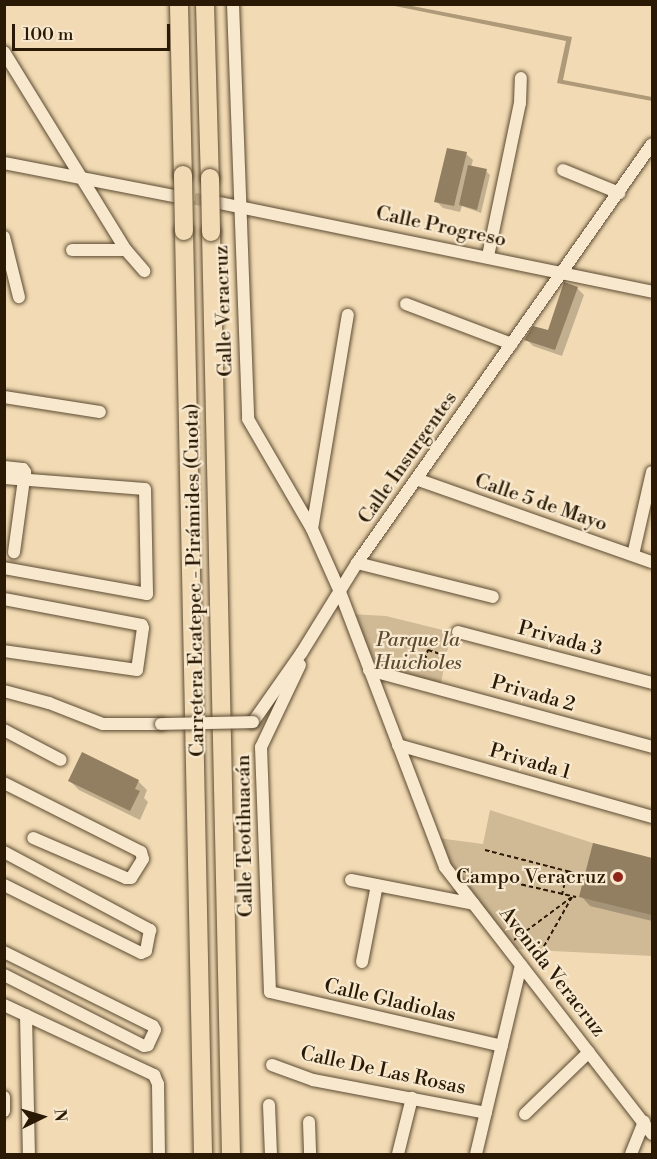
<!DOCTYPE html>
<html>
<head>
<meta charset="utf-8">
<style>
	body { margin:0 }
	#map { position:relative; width:657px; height:1159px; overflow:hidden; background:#f2dbb4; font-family:"Libre Bodoni",serif }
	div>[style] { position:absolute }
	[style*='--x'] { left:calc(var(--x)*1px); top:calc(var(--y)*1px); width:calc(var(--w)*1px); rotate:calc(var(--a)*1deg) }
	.green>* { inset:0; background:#d0ba96 }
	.water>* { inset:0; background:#ae9978 }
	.shadow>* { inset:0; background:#0003 }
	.building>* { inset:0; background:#927e60 }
	.minor-tunnel>* { height:12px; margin-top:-6px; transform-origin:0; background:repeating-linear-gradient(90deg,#cab491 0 12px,transparent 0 18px) }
	.path>* { height:2px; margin-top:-1px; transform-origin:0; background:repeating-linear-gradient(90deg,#2a1a05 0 4.5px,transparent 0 7.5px) }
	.roads { filter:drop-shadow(0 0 2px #5c4a31) drop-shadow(0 0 2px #5c4a31) }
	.minor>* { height:12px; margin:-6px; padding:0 6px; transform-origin:6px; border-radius:6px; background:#f7e8ce }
	.highway>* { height:18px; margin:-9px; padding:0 9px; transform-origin:9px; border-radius:9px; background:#f2dbb4 }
	.bridges { filter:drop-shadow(0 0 2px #5c4a31) drop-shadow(0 0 2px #5c4a31) }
	.minor-bridge>* { height:12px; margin:-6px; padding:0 6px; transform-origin:6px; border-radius:6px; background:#f7e8ce }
	.highway-bridge>* { height:18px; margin:-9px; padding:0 9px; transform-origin:9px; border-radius:9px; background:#f2dbb4 }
	.dots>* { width:16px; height:16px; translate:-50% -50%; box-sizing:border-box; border:3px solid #f7e8ce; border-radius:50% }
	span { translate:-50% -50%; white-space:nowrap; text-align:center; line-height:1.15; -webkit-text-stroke:4.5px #f7e8ce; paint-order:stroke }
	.street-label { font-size:20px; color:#2a1a05 }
	.park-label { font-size:20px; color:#5c4a30; font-style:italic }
	.poi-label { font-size:20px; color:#2a1a05 }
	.right { translate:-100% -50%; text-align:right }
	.frame { position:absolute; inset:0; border:6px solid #2a1a05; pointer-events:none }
	.north { position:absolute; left:12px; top:1087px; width:60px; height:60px; -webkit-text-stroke:4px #f7e8ce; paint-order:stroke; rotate:85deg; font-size:16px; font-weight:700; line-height:24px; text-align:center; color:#2a1a05 }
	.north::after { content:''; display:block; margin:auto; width:21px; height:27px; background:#2a1a05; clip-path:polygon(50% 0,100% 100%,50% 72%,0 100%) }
	.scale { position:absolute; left:12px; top:24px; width:158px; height:27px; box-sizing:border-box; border:3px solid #2a1a05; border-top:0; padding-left:8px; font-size:18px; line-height:21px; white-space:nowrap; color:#2a1a05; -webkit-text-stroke:4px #f7e8ce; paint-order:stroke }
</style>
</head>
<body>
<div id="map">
	<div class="green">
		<div style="clip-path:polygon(350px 614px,386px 616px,451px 632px,440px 688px,369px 668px)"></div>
		<div style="clip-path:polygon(490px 810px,593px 843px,652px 858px,652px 956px,512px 949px,430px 837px,483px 844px)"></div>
	</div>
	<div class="water">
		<div style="clip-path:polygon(390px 5px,407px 5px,572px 37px,563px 80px,652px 97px,652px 101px,557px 83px,566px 41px)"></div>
	</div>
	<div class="shadow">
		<div style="clip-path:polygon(466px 154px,473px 160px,471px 167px,486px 171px,490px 175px,481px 213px,462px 206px,460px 212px,443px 208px,436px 201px)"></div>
		<div style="clip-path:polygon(577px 288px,584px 295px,562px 356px,533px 346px,526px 339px,549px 332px)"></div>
		<div style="clip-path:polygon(70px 781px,138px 781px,147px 790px,144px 798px,148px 802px,140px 820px,79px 790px)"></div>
		<div style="clip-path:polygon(594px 845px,652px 859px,652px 921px,590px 906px,581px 896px)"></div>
	</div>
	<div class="building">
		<div style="clip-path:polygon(447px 148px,467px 152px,454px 206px,434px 202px)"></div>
		<div style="clip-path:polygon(468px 165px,487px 169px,477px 210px,459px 205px)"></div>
		<div style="clip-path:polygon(564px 282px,578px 287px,555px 350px,524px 340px,533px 326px,548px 330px)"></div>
		<div style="clip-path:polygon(82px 752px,139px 780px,135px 789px,140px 791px,130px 811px,68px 781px)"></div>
		<div style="clip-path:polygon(593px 843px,652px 858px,652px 915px,579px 897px)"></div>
	</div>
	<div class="minor-tunnel">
		<div style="--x:177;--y:196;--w:39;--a:9"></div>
	</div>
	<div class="path">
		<div style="--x:400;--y:668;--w:8;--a:-83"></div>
		<div style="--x:401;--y:660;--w:23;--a:18"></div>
		<div style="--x:423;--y:667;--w:18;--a:-74"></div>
		<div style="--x:428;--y:650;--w:13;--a:18"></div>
		<div style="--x:485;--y:850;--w:85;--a:14.4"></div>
		<div style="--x:463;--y:871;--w:116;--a:13"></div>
		<div style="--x:562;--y:895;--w:25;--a:-78"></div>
		<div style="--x:567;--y:871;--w:16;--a:15"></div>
		<div style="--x:514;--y:940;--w:72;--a:-36.6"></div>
		<div style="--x:572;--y:897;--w:59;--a:119.6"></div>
	</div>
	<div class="roads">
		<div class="minor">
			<div style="--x:233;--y:4;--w:415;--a:87.9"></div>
			<div style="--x:248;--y:419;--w:127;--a:59.8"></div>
			<div style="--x:312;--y:529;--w:69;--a:66"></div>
			<div style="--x:340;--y:592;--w:294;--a:69.1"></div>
			<div style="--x:445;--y:867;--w:338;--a:52.2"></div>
			<div style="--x:4;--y:52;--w:233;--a:58.4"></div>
			<div style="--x:126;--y:250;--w:28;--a:49"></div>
			<div style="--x:4;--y:163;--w:173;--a:11"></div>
			<div style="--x:563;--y:170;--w:61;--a:22.3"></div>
			<div style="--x:220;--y:203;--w:441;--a:11.6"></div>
			<div style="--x:4;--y:237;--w:62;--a:76"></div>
			<div style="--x:72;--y:250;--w:54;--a:0"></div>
			<div style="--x:488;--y:256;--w:156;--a:-78.2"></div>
			<div style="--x:520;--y:103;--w:25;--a:-88"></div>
			<div style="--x:406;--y:304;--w:113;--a:20.7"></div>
			<div style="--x:4;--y:397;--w:97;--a:8.9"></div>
			<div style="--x:4;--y:467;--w:19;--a:6"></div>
			<div style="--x:23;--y:469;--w:4;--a:56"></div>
			<div style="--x:25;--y:472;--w:81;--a:97.8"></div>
			<div style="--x:4;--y:478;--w:141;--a:4.5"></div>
			<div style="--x:145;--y:489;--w:105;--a:88.9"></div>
			<div style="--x:147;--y:594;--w:145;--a:-169.7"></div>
			<div style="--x:416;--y:479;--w:250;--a:19.4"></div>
			<div style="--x:312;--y:529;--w:217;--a:-80.5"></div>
			<div style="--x:633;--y:555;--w:85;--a:-77.1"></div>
			<div style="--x:357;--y:563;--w:140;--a:14"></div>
			<div style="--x:4;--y:599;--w:140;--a:10.7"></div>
			<div style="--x:142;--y:625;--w:3;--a:72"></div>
			<div style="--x:143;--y:628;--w:42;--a:98.1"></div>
			<div style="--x:137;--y:670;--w:134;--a:-171.9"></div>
			<div style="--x:458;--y:632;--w:201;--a:14.7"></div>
			<div style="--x:300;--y:665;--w:91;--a:115.4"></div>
			<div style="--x:261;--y:747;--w:245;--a:87.9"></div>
			<div style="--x:270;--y:992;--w:238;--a:13.1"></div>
			<div style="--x:369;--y:670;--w:293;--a:15.2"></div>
			<div style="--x:4;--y:691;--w:47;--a:14.9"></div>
			<div style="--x:49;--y:703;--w:58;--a:21.3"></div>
			<div style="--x:103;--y:724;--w:58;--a:0"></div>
			<div style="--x:253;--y:722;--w:85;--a:-55"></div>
			<div style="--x:302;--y:652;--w:105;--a:-58.3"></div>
			<div style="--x:357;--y:563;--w:512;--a:-54.85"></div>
			<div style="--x:4;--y:730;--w:64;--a:27.8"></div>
			<div style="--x:398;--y:745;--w:264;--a:15.8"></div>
			<div style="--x:4;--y:783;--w:153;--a:26.7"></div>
			<div style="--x:141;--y:852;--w:7;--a:74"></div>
			<div style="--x:143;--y:859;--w:22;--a:122"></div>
			<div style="--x:131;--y:878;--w:5;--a:180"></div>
			<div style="--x:126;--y:878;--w:101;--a:-156.7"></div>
			<div style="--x:4;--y:852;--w:166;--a:28.1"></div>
			<div style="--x:150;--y:930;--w:21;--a:101"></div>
			<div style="--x:146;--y:951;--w:5;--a:158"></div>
			<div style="--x:141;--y:953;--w:153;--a:-153.6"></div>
			<div style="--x:351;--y:880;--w:125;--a:11"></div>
			<div style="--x:4;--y:952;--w:166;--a:26.4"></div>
			<div style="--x:153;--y:1026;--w:4;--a:63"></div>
			<div style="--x:155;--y:1030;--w:17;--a:115"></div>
			<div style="--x:148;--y:1045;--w:4;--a:166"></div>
			<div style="--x:144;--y:1046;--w:157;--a:-153.1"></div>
			<div style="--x:362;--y:962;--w:78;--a:-79"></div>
			<div style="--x:4;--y:1005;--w:166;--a:25"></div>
			<div style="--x:154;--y:1075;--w:10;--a:66"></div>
			<div style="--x:158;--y:1084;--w:70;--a:89.2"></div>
			<div style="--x:26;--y:1015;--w:139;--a:88.8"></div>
			<div style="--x:272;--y:1065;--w:44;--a:20.1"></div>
			<div style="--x:313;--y:1080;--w:176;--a:10.8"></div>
			<div style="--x:4;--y:1097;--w:14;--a:90"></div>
			<div style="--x:269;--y:1105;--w:49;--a:87.7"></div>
			<div style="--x:525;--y:1114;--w:89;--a:-44.1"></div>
			<div style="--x:309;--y:1122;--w:32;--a:88"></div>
			<div style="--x:398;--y:1154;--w:58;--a:-76"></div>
			<div style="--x:476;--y:1154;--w:194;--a:-76.6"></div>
			<div style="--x:631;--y:1154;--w:35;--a:-68"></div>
		</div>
		<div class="highway">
			<div style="--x:179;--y:4;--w:171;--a:88.7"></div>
			<div style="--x:205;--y:4;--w:174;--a:88.4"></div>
			<div style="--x:184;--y:231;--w:923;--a:88.82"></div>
			<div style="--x:211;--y:232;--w:922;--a:88.76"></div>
		</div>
	</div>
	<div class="bridges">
		<div class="minor-bridge">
			<div style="--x:161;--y:724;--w:92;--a:-1.2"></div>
		</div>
		<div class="highway-bridge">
			<div style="--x:183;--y:175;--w:56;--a:89"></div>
			<div style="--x:210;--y:178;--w:54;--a:88.9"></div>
		</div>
	</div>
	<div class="dots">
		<div style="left:618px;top:877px;background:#8f2418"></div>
	</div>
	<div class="street-label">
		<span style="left:441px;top:227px;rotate:12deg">Calle Progreso</span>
		<span style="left:224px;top:311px;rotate:-92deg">Calle Veracruz</span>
		<span style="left:408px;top:458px;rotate:-55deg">Calle Insurgentes</span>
		<span style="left:541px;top:503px;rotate:19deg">Calle 5 de Mayo</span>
		<span style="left:195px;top:580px;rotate:-91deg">Carretera Ecatepec - Pirámides (Cuota)</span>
		<span style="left:560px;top:639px;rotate:15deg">Privada 3</span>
		<span style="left:533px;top:694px;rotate:16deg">Privada 2</span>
		<span style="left:530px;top:762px;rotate:16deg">Privada 1</span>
		<span style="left:245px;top:836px;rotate:-91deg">Calle Teotihuacán</span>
		<span style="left:552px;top:972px;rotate:52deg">Avenida Veracruz</span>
		<span style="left:390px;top:1001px;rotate:13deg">Calle Gladiolas</span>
		<span style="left:383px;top:1071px;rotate:12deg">Calle De Las Rosas</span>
	</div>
	<div class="park-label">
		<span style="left:418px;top:652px">Parque la<br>Huicholes</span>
	</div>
	<div class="poi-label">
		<span class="right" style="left:606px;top:877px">Campo Veracruz</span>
	</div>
	<div class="frame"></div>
	<div class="north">N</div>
	<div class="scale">100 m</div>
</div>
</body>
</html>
